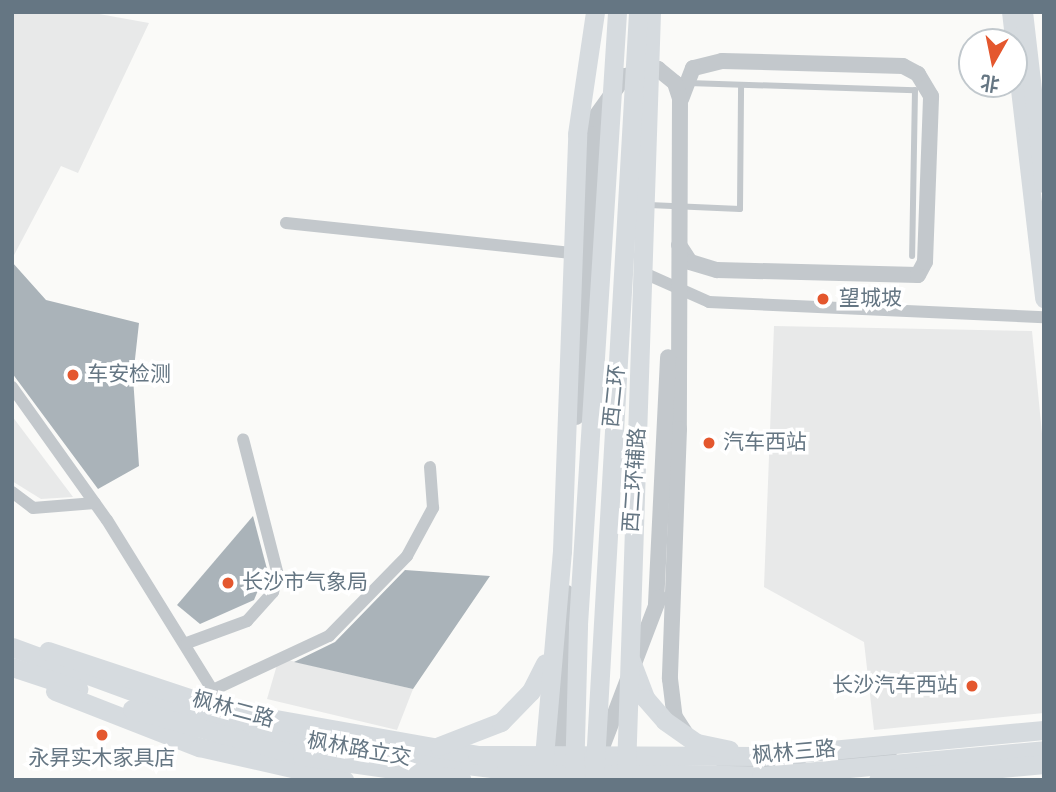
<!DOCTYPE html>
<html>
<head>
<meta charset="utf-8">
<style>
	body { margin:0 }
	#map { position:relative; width:1056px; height:792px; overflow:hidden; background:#fafaf8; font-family:"Alegreya Sans","Noto Sans SC",sans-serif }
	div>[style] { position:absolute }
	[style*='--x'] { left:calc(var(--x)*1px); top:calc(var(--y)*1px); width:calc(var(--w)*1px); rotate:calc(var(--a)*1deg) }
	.built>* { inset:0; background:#e8e9e9 }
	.building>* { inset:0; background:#aab3b9 }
	.service>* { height:6px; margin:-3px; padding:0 3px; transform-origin:3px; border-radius:3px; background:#c3c8cc }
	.minor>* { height:12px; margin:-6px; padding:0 6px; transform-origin:6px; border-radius:6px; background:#c3c8cc }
	.tertiary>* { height:16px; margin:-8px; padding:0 8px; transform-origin:8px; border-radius:8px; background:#c3c8cc }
	.secondary>* { height:18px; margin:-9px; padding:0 9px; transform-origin:9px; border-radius:9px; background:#d6dbdf }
	.primary>* { height:19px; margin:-9.5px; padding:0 9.5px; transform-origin:9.5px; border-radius:9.5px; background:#d6dbdf }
	.trunk>* { height:19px; margin:-9.5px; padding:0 9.5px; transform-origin:9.5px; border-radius:9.5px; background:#d6dbdf }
	.dots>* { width:19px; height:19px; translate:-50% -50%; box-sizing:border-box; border:4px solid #fff; border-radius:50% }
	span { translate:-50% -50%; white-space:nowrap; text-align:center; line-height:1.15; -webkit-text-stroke:7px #fff; paint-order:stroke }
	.poi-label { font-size:21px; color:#657683 }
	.left { translate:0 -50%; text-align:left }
	.right { translate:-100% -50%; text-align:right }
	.street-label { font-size:21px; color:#657683 }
	.frame { position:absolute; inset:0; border:14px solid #657683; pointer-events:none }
	.north { position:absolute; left:958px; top:28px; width:70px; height:70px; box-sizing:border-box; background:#fff; border:2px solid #c1c8cd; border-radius:50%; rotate:189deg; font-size:19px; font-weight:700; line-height:28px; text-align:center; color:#657683 }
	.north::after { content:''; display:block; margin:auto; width:24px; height:32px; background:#e4572e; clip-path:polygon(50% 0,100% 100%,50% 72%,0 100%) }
</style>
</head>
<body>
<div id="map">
	<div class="built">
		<div style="clip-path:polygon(12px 12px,88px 12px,149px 23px,78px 173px,61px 166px,12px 259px)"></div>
		<div style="clip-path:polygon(774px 326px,1032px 331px,1044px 454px,1044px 713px,874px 730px,864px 642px,764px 587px)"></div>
		<div style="clip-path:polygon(12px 416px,73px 497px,41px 499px,12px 481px)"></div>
		<div style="clip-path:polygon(279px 658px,413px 689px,397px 730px,267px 699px)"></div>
	</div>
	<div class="building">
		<div style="clip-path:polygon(12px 262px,46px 300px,139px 323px,133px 377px,139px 466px,98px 489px,12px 373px)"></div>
		<div style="clip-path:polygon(253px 516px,267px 569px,254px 600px,200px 624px,177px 605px)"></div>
		<div style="clip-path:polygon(405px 570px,490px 576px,413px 689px,294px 662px,335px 642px)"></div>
	</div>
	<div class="service">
		<div style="--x:688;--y:83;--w:227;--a:1.8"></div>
		<div style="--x:915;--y:90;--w:166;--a:91"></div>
		<div style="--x:649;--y:205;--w:91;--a:2.5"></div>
		<div style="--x:740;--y:209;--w:124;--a:-89.5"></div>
	</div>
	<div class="minor">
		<div style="--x:286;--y:223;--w:287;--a:6"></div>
		<div style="--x:644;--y:273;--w:71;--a:24"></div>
		<div style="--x:709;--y:302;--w:335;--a:2.6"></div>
		<div style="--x:12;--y:387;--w:163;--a:54.5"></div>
		<div style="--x:107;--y:520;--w:224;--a:58.2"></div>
		<div style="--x:12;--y:492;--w:26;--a:37"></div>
		<div style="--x:33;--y:508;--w:62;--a:-4.6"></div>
		<div style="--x:187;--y:643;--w:64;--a:-20.1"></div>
		<div style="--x:247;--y:621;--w:39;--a:-48"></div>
		<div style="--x:273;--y:592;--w:18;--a:-74"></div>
		<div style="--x:278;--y:575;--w:140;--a:-104.4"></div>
		<div style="--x:213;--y:690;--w:128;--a:-25"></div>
		<div style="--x:329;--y:636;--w:112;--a:-45.7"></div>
		<div style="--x:407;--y:556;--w:55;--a:-61.6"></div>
		<div style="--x:433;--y:508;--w:41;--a:-94.2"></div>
	</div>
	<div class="tertiary">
		<div style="--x:679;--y:245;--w:20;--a:57"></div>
		<div style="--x:690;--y:262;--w:28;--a:17"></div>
		<div style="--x:717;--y:270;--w:201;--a:1.4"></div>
		<div style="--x:918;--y:275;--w:15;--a:-62"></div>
		<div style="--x:925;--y:262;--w:166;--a:-87.9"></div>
		<div style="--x:931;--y:96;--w:26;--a:-121"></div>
		<div style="--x:918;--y:74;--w:17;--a:-152"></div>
		<div style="--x:903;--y:66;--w:181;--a:-178.4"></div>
		<div style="--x:722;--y:61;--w:30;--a:166"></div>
		<div style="--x:693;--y:68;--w:33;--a:111"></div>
		<div style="--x:576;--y:417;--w:299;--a:-86.5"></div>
		<div style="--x:594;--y:119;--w:53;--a:-54.2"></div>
		<div style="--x:625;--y:76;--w:34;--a:-12"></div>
		<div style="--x:658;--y:69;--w:22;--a:39"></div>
		<div style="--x:675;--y:83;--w:16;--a:72"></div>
		<div style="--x:680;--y:98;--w:331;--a:90.2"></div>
		<div style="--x:679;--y:429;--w:250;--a:92.1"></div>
		<div style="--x:670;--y:679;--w:38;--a:83"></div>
		<div style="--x:675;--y:717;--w:20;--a:57"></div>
		<div style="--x:656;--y:604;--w:247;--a:-87.2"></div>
		<div style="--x:601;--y:750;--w:163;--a:-69.1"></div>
		<div style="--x:838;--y:760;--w:51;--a:-6.7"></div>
		<div style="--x:723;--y:761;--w:75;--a:2.3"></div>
		<div style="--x:561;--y:766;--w:173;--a:-88"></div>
	</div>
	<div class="secondary">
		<div style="--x:1011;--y:12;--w:289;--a:83.4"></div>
		<div style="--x:1024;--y:12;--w:173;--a:83.4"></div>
	</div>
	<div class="primary">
		<div style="--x:12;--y:647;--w:217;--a:20.2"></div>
		<div style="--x:216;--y:722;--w:155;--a:11.5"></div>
		<div style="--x:368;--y:753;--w:139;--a:7"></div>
		<div style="--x:506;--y:770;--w:255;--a:1.3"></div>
		<div style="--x:761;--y:776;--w:284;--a:-5.2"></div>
		<div style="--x:48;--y:651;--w:187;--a:18.4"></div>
		<div style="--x:225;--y:710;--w:256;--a:10.1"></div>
		<div style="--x:477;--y:755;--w:291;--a:0.2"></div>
		<div style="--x:768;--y:756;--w:277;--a:-5.4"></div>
		<div style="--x:631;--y:661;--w:40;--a:69"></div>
		<div style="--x:645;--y:698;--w:30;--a:49"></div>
		<div style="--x:665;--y:721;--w:39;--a:35"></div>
		<div style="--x:697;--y:743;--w:33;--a:12"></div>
		<div style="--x:12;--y:667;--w:70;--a:18.4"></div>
		<div style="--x:55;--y:691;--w:155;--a:21.3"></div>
		<div style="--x:199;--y:747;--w:149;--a:12.8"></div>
		<div style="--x:132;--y:709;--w:176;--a:15.5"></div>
		<div style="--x:302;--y:756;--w:161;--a:8.2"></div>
		<div style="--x:439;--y:746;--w:66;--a:-21.2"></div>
		<div style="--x:501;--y:722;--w:43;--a:-45.9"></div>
		<div style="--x:531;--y:691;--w:31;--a:-63"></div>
		<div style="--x:543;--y:768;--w:218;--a:-85"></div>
		<div style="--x:562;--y:551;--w:417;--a:-87.9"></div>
		<div style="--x:577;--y:134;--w:123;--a:-81.6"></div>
		<div style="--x:626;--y:770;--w:758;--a:-88.11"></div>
		<div style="--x:878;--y:780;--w:167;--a:-5.5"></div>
	</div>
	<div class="trunk">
		<div style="--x:574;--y:780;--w:156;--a:-88.5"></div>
		<div style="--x:578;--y:624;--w:613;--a:-86.35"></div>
		<div style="--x:594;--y:780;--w:769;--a:-86.72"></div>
	</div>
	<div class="dots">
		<div style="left:823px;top:299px;background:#e4572e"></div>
		<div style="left:73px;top:375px;background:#e4572e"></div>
		<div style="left:709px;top:443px;background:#e4572e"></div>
		<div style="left:228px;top:583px;background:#e4572e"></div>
		<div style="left:972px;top:686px;background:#e4572e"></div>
		<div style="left:102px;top:735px;background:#e4572e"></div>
	</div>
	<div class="poi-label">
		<span class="left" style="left:839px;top:299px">望城坡</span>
		<span class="left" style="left:87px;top:375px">车安检测</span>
		<span class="left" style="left:723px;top:443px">汽车西站</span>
		<span class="left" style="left:242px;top:583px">长沙市气象局</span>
		<span class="right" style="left:958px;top:686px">长沙汽车西站</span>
		<span style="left:102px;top:759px">永昇实木家具店</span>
	</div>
	<div class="street-label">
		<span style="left:615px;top:396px;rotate:-84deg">西二环</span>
		<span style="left:635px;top:480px;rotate:-86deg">西二环辅路</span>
		<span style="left:233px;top:710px;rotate:15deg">枫林二路</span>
		<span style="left:359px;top:750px;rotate:10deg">枫林路立交</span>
		<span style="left:794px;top:753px;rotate:-5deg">枫林三路</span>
	</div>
	<div class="frame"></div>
	<div class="north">北</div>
</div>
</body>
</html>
